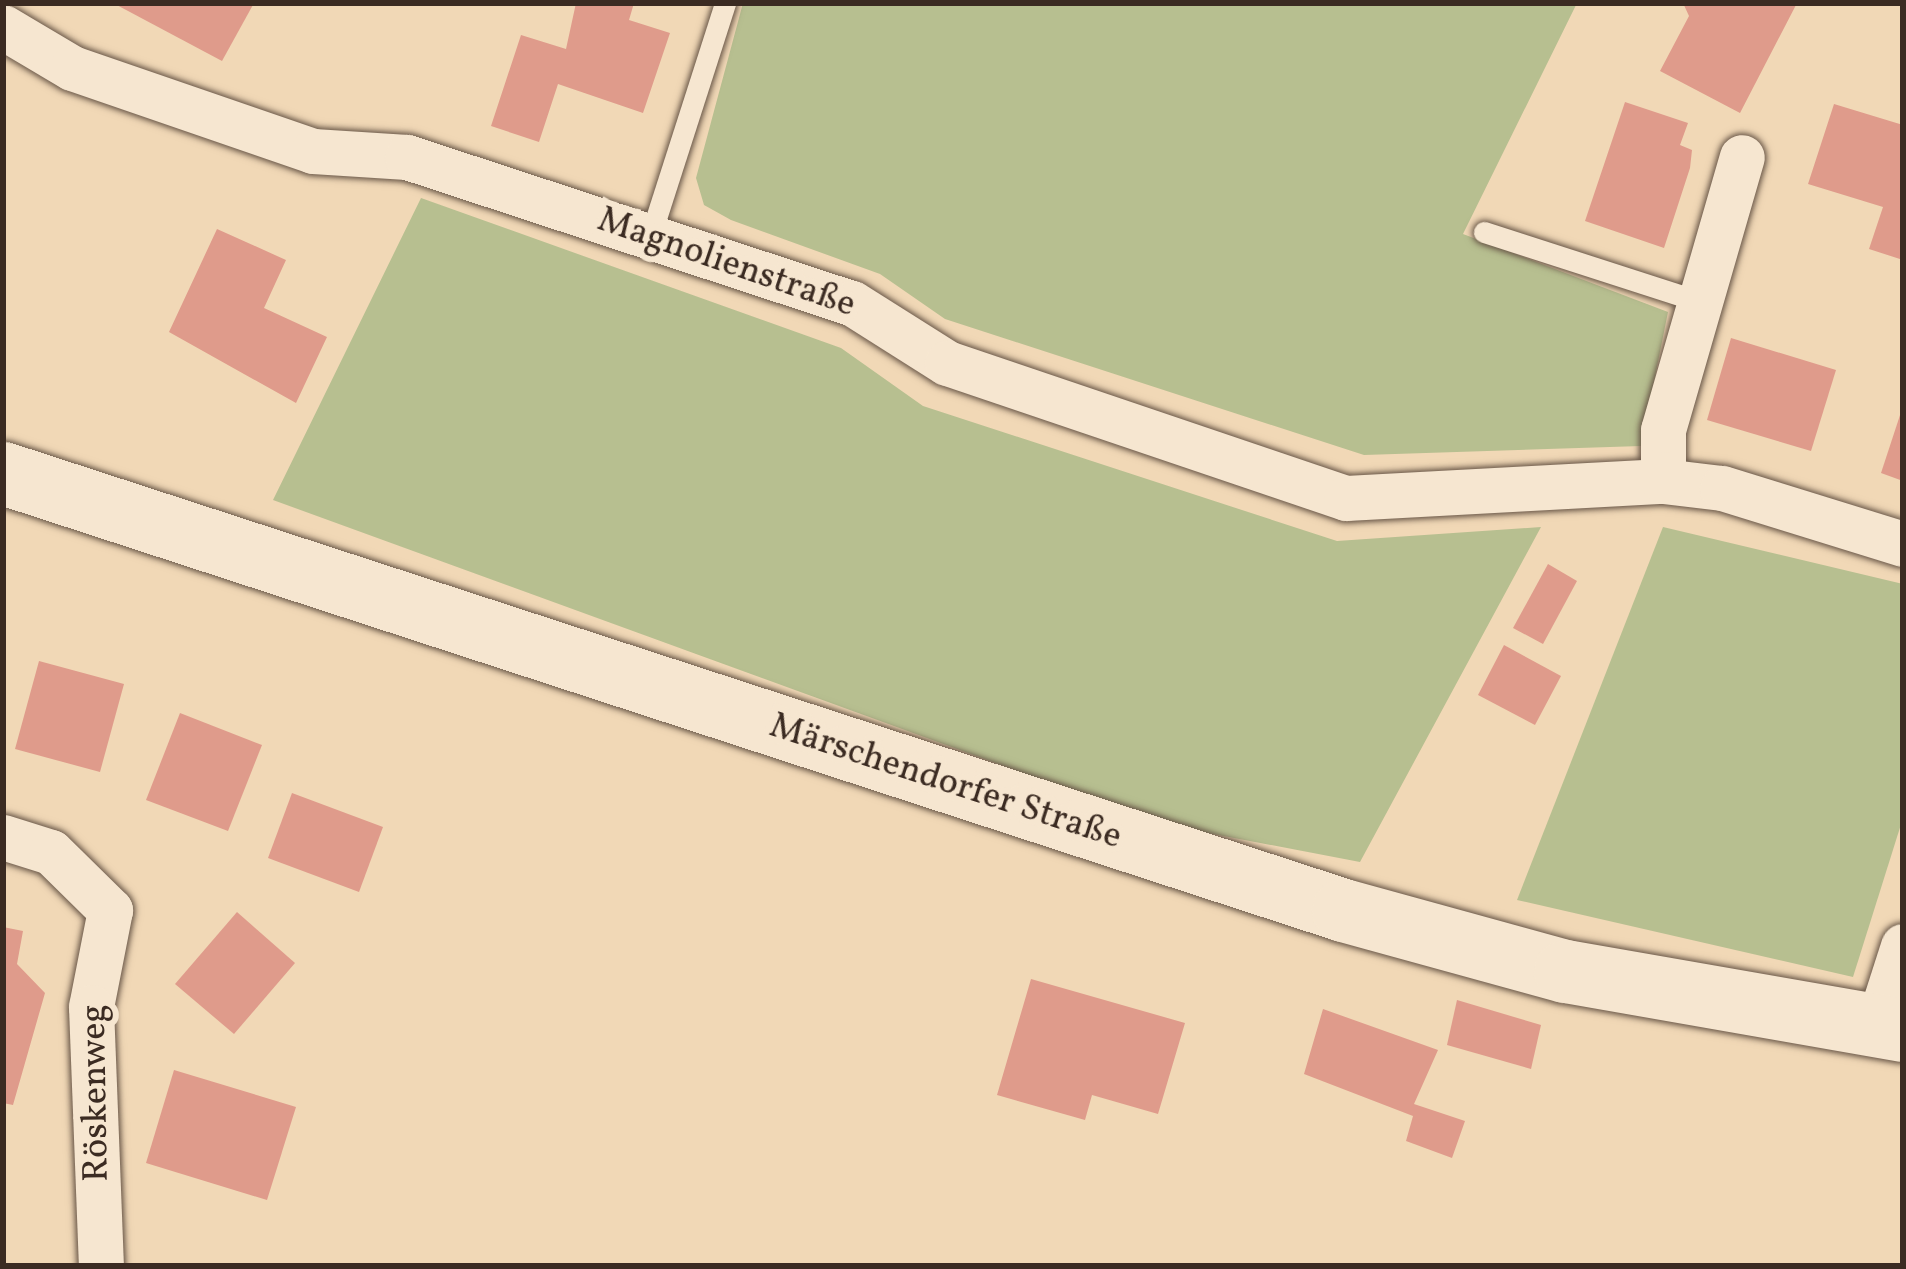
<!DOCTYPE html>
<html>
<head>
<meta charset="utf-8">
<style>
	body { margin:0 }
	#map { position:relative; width:1906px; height:1269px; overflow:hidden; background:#f1d8b6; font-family:Vollkorn,serif }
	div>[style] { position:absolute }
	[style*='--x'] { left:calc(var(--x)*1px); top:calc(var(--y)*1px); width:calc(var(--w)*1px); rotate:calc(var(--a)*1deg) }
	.green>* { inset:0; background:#b7bf90 }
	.building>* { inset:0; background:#df9b8b }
	.roads { filter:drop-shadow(0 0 3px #685647) drop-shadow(0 0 3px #685647) }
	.lane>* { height:21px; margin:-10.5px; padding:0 10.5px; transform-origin:10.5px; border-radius:10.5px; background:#f6e6d0 }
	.street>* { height:45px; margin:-22.5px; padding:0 22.5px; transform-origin:22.5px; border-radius:22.5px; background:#f6e6d0 }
	.secondary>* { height:63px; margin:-31.5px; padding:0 31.5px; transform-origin:31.5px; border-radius:31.5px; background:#f6e6d0 }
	span { translate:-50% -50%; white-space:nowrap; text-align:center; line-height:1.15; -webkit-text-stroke:12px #f6e6d0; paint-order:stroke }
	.street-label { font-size:36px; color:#3b2b22 }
	.frame { position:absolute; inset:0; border:6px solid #3b2b22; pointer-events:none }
</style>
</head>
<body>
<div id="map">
	<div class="green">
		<div style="clip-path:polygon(743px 3px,1577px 3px,1463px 234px,1668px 312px,1641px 446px,1364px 455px,945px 319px,880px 274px,731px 220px,704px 205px,696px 178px)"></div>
		<div style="clip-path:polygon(421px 198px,841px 348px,923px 406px,1337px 541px,1541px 527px,1360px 862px,1166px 825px,273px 500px)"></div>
		<div style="clip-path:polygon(1663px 527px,1903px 584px,1903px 818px,1853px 977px,1517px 900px)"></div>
	</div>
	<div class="building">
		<div style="clip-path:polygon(113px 3px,254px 3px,222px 61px)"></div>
		<div style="clip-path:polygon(576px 3px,634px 3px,629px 20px,670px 33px,643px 113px,558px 84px,539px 142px,491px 126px,521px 35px,566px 49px)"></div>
		<div style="clip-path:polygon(1683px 3px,1797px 3px,1740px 113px,1660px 71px,1689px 16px)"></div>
		<div style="clip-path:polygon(1625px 102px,1688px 123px,1680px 145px,1692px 150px,1690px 168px,1664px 248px,1585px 221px)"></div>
		<div style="clip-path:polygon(1834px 104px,1903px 125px,1903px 260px,1869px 249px,1883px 207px,1808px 184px)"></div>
		<div style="clip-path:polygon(217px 229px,286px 260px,264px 308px,327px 337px,296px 403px,169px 332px)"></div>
		<div style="clip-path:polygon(1731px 338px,1836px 370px,1811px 451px,1707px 420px)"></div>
		<div style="clip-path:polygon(1902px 409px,1903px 409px,1903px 481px,1881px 473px)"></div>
		<div style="clip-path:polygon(1548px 564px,1577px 581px,1543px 644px,1513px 628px)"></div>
		<div style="clip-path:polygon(1504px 645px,1561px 676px,1535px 725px,1478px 695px)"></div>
		<div style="clip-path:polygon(39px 661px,124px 684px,100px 772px,15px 749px)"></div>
		<div style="clip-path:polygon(180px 713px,262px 745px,228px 831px,146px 800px)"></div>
		<div style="clip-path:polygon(292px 793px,383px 827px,359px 892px,268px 858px)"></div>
		<div style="clip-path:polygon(237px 912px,295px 963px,234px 1034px,175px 984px)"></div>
		<div style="clip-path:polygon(3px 927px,23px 931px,17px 964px,45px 993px,13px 1105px,3px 1103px)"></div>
		<div style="clip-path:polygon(1031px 979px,1185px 1023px,1158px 1114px,1092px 1095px,1085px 1120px,997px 1095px)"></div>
		<div style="clip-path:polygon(1457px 1000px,1541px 1025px,1531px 1069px,1447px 1045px)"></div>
		<div style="clip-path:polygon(1323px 1009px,1438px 1050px,1414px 1104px,1465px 1121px,1452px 1158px,1406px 1141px,1413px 1116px,1304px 1074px)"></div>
		<div style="clip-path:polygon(174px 1070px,296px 1107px,267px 1200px,146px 1163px)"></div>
	</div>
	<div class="roads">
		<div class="lane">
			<div style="--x:1484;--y:232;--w:224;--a:17.9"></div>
			<div style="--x:650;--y:237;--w:246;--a:-72.2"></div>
		</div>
		<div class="street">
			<div style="--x:3;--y:27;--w:80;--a:30.7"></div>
			<div style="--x:72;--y:68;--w:255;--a:19"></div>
			<div style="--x:313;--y:151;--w:94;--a:3.7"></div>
			<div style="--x:407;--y:157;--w:468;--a:18.2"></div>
			<div style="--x:852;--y:303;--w:112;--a:32.3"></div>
			<div style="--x:947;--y:363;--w:421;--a:18.7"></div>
			<div style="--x:1346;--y:498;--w:317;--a:-3.1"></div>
			<div style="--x:1663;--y:481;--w:59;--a:6.8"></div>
			<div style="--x:1722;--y:488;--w:189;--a:17.2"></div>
			<div style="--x:1663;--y:481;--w:51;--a:-90"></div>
			<div style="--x:1663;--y:430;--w:284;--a:-73.9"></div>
			<div style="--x:3;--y:837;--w:50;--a:17.4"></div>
			<div style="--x:51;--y:852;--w:83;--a:44.5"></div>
			<div style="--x:110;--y:910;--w:99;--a:101.1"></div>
			<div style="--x:91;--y:1007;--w:259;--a:87.8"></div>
			<div style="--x:1877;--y:1027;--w:85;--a:-72.2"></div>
		</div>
		<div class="secondary">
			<div style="--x:3;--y:473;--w:1409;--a:18.06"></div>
			<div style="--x:1343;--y:910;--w:230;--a:15.4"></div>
			<div style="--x:1565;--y:971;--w:343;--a:9.9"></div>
		</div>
	</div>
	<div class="street-label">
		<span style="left:726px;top:264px;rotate:19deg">Magnolienstraße</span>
		<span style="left:945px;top:783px;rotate:18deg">Märschendorfer Straße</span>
		<span style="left:97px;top:1093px;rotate:-91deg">Röskenweg</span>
	</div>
	<div class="frame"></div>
</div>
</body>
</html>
